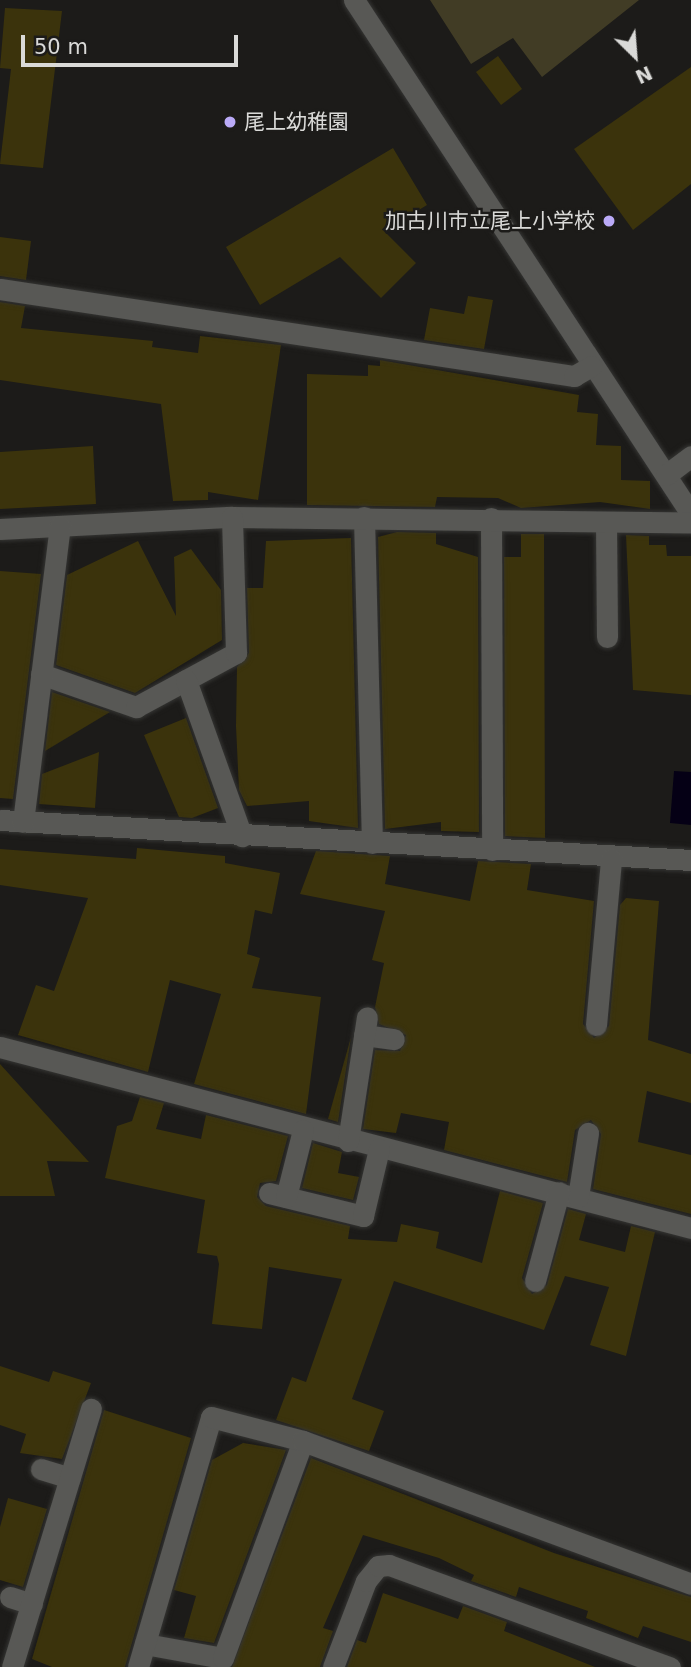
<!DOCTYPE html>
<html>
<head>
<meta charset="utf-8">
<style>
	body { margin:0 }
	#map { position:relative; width:691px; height:1667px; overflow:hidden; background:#1c1b19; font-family:"DejaVu Sans","Noto Sans JP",sans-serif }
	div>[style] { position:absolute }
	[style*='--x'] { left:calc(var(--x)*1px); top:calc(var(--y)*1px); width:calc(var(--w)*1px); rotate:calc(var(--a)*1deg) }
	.green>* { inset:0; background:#413c25 }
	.water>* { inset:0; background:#050015 }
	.building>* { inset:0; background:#3b330c }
	.roads { filter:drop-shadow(0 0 2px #353533) drop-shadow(0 0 2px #353533) }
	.street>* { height:21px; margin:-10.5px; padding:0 10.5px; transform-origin:10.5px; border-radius:10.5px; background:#585855 }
	.dots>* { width:19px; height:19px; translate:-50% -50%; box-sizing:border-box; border:4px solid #1c1b19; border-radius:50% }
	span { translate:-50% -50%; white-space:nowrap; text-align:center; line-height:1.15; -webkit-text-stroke:5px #1c1b19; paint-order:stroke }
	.poi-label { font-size:21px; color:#dadad8 }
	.left { translate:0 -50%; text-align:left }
	.right { translate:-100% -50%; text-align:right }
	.north { position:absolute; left:600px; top:21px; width:70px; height:70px; -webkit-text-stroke:5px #1c1b19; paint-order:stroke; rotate:155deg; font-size:19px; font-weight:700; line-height:28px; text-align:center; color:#dadad8 }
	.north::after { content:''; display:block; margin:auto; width:24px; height:32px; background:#dadad8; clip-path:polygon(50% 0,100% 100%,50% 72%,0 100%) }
	.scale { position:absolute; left:21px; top:35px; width:217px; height:32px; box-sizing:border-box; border:4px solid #dadad8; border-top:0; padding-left:9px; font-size:21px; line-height:24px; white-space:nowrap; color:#dadad8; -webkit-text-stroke:5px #1c1b19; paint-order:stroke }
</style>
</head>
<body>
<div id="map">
	<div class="green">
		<div style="clip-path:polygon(430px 0,639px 0,542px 77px,513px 38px,471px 64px)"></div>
	</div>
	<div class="water">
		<div style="clip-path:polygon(674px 771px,691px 772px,691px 825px,670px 823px)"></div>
	</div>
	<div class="building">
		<div style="clip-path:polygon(5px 8px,62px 11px,43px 168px,0 164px,11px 69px,0 68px)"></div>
		<div style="clip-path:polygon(498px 56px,522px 89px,501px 105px,476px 72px)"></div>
		<div style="clip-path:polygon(691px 67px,691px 184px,633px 230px,574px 149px)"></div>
		<div style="clip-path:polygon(393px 148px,427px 205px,384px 231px,416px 263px,381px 298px,340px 257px,260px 305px,226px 247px)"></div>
		<div style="clip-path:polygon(0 237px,31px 241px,26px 280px,0 276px)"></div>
		<div style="clip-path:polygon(468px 296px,493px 300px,484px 349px,424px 340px,430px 308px,464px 314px)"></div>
		<div style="clip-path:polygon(0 302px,25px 306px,21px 328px,153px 341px,152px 347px,198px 353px,200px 336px,281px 345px,258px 500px,208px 492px,208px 500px,173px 501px,161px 404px,0 380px)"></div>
		<div style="clip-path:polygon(380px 360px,579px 395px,577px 412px,598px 414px,596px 445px,621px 446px,621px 480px,650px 481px,650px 509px,600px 502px,521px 508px,498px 498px,437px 497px,435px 507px,307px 505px,307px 374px,368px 376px,368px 365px,380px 366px)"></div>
		<div style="clip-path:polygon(93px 446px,96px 504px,0 509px,0 452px)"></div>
		<div style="clip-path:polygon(397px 532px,436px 533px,436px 544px,478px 557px,479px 832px,441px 831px,441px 822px,385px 829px,378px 537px)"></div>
		<div style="clip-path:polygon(521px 534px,544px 534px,545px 838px,505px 836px,504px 557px,521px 557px)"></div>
		<div style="clip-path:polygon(626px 535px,649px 536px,649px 545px,666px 545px,667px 556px,691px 556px,691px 695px,633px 690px)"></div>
		<div style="clip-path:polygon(351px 538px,358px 828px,309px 821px,309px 801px,247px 806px,239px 790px,236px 726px,237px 667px,249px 653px,247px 588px,263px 588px,266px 541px)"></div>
		<div style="clip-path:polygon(138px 541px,176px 616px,174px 557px,191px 549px,221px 590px,222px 640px,135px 693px,56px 665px,67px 575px)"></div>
		<div style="clip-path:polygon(0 571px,41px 574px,13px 799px,0 798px)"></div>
		<div style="clip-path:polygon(52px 692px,110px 712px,45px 751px)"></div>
		<div style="clip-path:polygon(186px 718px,218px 808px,192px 818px,179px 817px,144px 735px)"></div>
		<div style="clip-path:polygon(99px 752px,95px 808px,39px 804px,42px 774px)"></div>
		<div style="clip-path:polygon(137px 848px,225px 856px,225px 863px,280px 873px,272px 914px,255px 910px,247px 954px,260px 958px,252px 988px,321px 997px,306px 1114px,194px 1084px,221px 994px,170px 980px,148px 1072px,18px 1035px,36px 985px,54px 991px,88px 898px,0 885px,0 849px,136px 859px)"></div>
		<div style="clip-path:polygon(316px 851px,390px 856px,385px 884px,470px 901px,478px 861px,531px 864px,527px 890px,594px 901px,583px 1024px,594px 1038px,609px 1026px,620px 905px,626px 898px,659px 901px,648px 1040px,691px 1054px,691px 1103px,647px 1091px,638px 1142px,691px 1155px,691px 1214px,593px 1189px,601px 1134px,591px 1120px,575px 1130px,567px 1182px,444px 1150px,449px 1122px,401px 1113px,396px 1133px,363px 1129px,375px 1050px,400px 1051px,406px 1035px,379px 1024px,375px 1007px,384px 963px,372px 960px,385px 911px,300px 894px)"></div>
		<div style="clip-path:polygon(351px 1037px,338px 1122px,328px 1119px)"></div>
		<div style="clip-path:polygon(0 1064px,89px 1162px,47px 1161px,55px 1196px,0 1196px)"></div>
		<div style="clip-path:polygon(140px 1097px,164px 1103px,156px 1129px,201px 1139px,206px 1115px,288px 1136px,276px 1181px,260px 1183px,257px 1197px,266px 1206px,350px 1226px,348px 1239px,397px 1242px,401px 1224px,439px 1232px,436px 1248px,482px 1263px,500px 1191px,543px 1203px,522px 1278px,532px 1294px,547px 1285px,568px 1209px,586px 1214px,579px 1240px,625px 1252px,631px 1226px,655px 1232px,626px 1356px,590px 1345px,609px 1287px,565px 1276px,544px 1330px,394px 1281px,352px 1399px,384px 1411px,369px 1451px,276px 1420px,292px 1377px,306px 1382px,342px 1279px,269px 1267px,262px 1329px,212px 1324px,219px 1264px,217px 1256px,197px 1253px,205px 1200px,105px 1178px,117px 1126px,132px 1121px)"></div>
		<div style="clip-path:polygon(313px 1143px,342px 1152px,338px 1173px,359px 1177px,353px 1200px,302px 1188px)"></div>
		<div style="clip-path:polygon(0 1366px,49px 1382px,53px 1371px,91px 1383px,62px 1459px,20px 1453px,26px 1434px,0 1425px)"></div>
		<div style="clip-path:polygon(104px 1410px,191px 1438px,125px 1667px,52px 1667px,32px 1659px)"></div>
		<div style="clip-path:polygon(243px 1443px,286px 1450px,214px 1643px,184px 1638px,196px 1596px,174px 1590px,212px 1460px)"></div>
		<div style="clip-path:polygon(311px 1458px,554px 1553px,691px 1597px,691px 1642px,643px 1626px,638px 1638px,586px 1618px,588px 1611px,519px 1587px,516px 1597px,471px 1581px,474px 1575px,439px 1558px,363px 1535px,323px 1628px,333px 1631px,320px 1667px,232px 1667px)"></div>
		<div style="clip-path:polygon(8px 1498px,47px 1509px,23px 1587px,0 1580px,0 1527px)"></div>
		<div style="clip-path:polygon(383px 1593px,458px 1619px,463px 1606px,507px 1622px,504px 1631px,595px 1667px,347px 1667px,357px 1640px,366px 1643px)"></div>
	</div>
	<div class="roads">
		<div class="street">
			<div style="--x:354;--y:0;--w:615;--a:56.75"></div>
			<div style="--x:0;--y:289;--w:581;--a:8.62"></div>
			<div style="--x:574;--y:376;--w:20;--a:-30"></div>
			<div style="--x:666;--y:475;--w:31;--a:-37"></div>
			<div style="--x:364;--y:517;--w:326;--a:88.6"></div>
			<div style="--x:491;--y:518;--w:332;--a:89.8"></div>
			<div style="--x:606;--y:522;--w:115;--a:89.5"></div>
			<div style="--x:0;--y:529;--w:232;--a:-3"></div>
			<div style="--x:232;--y:517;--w:459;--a:0.7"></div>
			<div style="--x:41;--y:674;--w:101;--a:19.2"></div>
			<div style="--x:136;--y:707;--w:114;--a:-28.4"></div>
			<div style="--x:236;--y:653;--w:136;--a:-91.7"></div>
			<div style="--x:186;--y:680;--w:166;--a:70.3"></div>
			<div style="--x:0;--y:820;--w:692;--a:3.31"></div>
			<div style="--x:23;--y:822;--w:298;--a:-82.9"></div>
			<div style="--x:596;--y:1025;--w:167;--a:-84.8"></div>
			<div style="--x:364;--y:1035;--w:30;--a:8"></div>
			<div style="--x:0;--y:1047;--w:714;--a:14.68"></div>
			<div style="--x:348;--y:1141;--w:125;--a:-81.3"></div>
			<div style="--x:269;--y:1193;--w:97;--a:13.7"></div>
			<div style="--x:363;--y:1216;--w:69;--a:-76.6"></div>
			<div style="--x:286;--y:1197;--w:69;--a:-75.8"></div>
			<div style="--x:578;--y:1197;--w:65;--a:-81.1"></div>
			<div style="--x:535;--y:1281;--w:92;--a:-74.9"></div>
			<div style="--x:41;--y:1469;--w:30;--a:17"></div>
			<div style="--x:10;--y:1597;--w:23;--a:18"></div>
			<div style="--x:145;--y:1644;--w:79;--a:10.2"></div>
			<div style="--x:223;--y:1658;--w:231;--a:-69.8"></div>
			<div style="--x:12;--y:1667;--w:270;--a:-73"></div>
			<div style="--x:138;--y:1667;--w:260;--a:-73.7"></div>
			<div style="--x:211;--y:1417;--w:95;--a:14.6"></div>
			<div style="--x:303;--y:1441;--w:414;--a:20.2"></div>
			<div style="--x:333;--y:1667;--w:92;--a:-69"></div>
			<div style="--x:366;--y:1581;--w:19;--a:-51"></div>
			<div style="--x:378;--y:1566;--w:11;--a:-5"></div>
			<div style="--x:389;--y:1565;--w:299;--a:20"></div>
		</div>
	</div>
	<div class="dots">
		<div style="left:230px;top:122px;background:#baaaf7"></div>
		<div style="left:609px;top:221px;background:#baaaf7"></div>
	</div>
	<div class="poi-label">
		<span class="left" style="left:244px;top:122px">尾上幼稚園</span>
		<span class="right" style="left:595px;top:221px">加古川市立尾上小学校</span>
	</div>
	<div class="north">N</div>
	<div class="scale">50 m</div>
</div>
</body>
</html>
